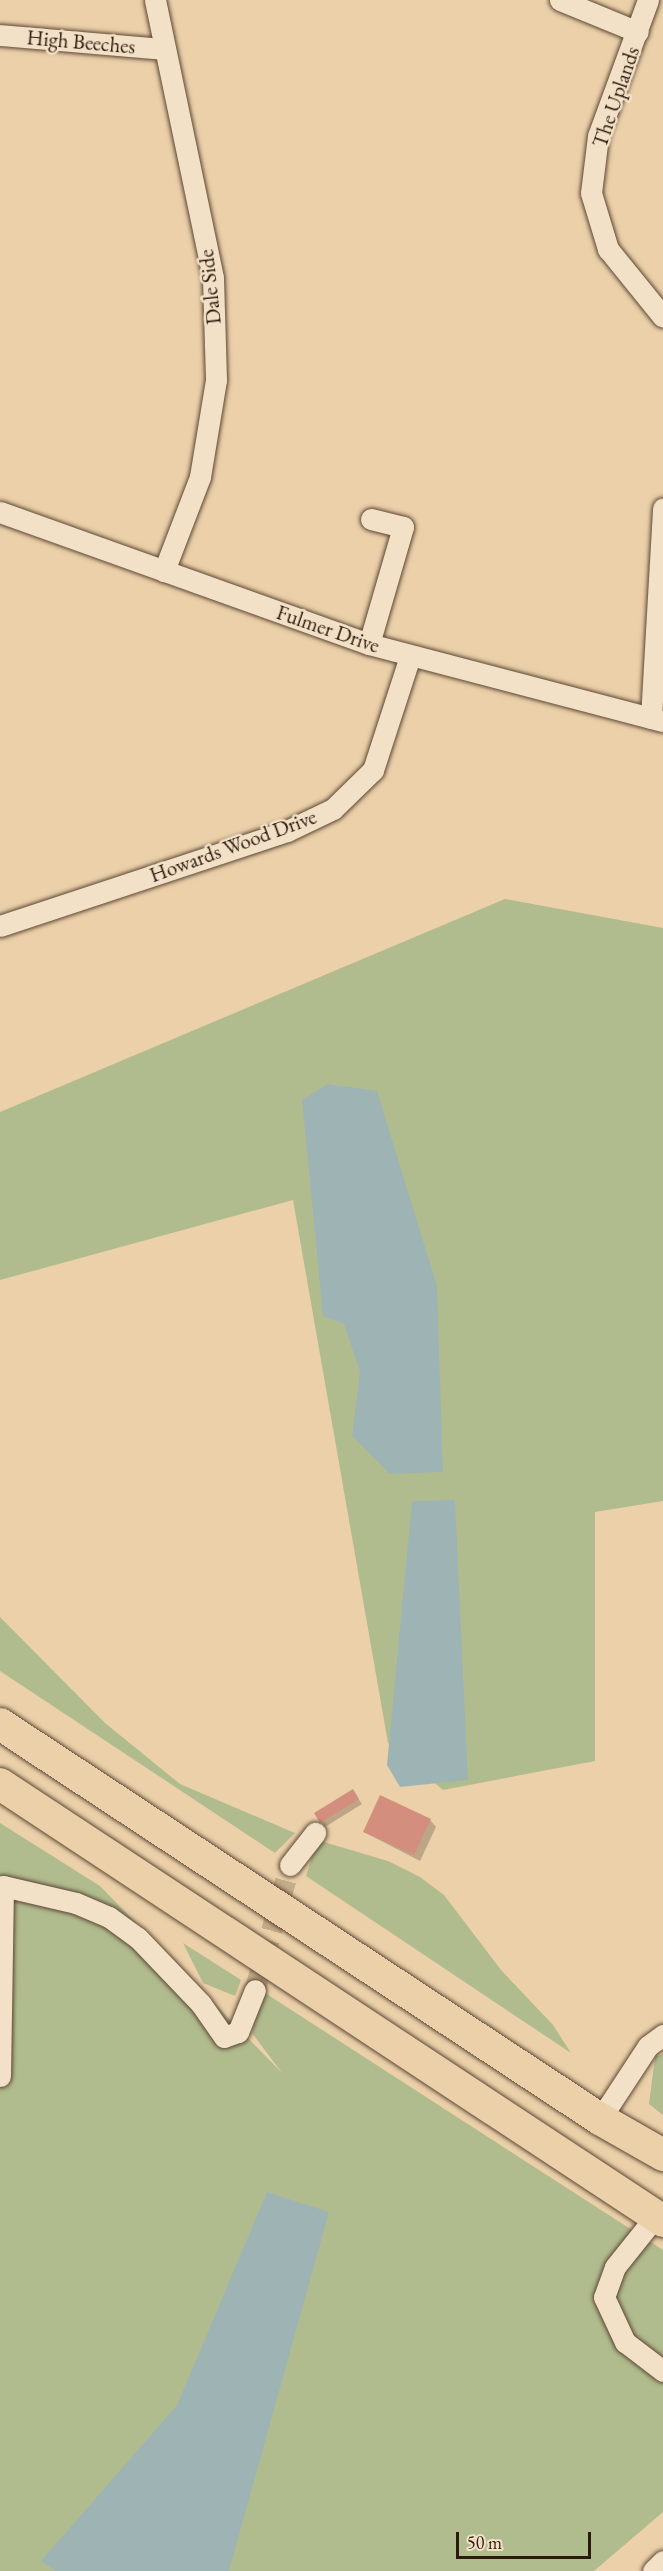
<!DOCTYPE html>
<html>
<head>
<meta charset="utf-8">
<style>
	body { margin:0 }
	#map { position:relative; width:663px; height:2571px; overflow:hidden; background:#ebd0a9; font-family:"EB Garamond",serif }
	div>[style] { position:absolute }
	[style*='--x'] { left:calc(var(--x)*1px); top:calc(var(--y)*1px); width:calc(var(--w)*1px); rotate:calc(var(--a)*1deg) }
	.green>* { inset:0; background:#b1bc8e }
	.water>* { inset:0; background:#9eb4b4 }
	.shadow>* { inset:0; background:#0003 }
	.building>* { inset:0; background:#d48e7e }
	.minor-tunnel>* { height:21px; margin-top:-10.5px; transform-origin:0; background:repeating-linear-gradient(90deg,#c5ac8a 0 21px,transparent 0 31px) }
	.roads { filter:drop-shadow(0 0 2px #5c4834) drop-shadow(0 0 2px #5c4834) }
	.minor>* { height:21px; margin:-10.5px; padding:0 10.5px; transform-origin:10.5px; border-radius:10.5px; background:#f2e0c7 }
	.highway>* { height:32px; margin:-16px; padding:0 16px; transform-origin:16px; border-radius:16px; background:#ebd0a9 }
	span { translate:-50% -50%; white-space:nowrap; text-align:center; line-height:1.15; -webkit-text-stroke:5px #f2e0c7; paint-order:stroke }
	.street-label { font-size:21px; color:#2c1a0d }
	.scale { position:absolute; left:456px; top:2532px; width:135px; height:27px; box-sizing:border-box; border:3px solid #2c1a0d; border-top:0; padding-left:8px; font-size:18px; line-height:21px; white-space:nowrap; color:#2c1a0d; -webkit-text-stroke:4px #f2e0c7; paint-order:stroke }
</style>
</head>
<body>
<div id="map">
	<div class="green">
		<div style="clip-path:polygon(505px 899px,663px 928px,663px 1501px,595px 1512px,595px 1761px,443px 1790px,388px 1743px,293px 1200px,0 1280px,0 1112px)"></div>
		<div style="clip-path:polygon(0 1617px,105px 1723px,180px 1784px,295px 1833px,275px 1853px,0 1671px)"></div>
		<div style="clip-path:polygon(0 1823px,100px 1886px,282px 2073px,252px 2033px,262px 1991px,663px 2250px,663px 2512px,594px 2571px,0 2571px)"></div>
		<div style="clip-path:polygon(317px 1840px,388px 1861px,420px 1877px,444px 1895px,501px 1970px,553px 2025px,571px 2053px,306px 1876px)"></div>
		<div style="clip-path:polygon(183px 1943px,241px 1980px,235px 1996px,203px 1983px)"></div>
		<div style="clip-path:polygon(663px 2054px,663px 2115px,649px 2104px,655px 2057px)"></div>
	</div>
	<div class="water">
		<div style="clip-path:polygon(328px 1084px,377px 1091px,437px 1286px,443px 1472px,390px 1474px,352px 1436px,360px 1372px,344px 1324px,323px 1316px,302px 1100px)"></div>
		<div style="clip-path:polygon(455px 1500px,468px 1780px,400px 1787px,387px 1765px,412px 1501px)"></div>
		<div style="clip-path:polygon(267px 2192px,329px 2212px,229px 2571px,56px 2571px,41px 2561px,177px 2405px)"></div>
	</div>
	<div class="shadow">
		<div style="clip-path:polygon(353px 1791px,362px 1804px,325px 1827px,316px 1814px)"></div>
		<div style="clip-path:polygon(430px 1820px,436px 1827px,420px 1861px,364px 1832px)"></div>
	</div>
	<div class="building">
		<div style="clip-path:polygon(353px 1789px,359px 1799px,320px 1823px,314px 1813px)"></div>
		<div style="clip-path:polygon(380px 1795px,431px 1819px,414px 1855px,363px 1832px)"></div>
	</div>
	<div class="minor-tunnel">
		<div style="--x:255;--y:1990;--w:130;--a:-74.4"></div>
	</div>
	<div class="roads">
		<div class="minor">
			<div style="--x:155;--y:0;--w:284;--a:78.2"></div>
			<div style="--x:213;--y:278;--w:102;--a:88.3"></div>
			<div style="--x:216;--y:380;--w:98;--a:99.4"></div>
			<div style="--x:200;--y:477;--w:101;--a:111"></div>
			<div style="--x:560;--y:0;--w:84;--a:22.3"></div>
			<div style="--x:648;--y:0;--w:145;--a:110.2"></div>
			<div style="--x:598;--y:136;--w:57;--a:97"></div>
			<div style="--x:591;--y:193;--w:59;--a:73.1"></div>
			<div style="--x:608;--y:249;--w:87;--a:51"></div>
			<div style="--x:0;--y:35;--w:164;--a:4.9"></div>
			<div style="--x:0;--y:512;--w:392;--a:19.7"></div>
			<div style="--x:369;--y:644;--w:304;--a:14.7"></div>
			<div style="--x:369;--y:644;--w:122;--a:-73.8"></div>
			<div style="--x:403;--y:527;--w:33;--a:-166"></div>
			<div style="--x:651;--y:718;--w:210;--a:-86.7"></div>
			<div style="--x:0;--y:926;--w:302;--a:-18.3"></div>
			<div style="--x:287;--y:831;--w:51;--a:-25.6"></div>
			<div style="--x:333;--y:809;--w:56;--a:-44.3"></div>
			<div style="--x:373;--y:770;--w:120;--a:-72"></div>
			<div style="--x:290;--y:1865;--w:41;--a:-52"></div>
			<div style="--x:0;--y:2076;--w:190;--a:-89.1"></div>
			<div style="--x:3;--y:1886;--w:75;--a:13.1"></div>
			<div style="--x:76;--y:1903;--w:36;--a:23"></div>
			<div style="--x:109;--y:1917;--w:36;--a:36"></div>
			<div style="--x:138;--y:1938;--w:91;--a:46.3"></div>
			<div style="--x:201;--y:2004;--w:40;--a:55.1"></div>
			<div style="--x:224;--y:2037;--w:15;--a:-20"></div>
			<div style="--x:238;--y:2032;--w:45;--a:-68"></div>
			<div style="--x:600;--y:2119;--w:87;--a:-56.7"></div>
			<div style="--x:648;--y:2046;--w:19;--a:-36"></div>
			<div style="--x:655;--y:2217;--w:64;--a:128.7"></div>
			<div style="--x:615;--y:2267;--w:32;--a:110"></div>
			<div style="--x:604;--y:2297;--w:50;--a:65"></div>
			<div style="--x:625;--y:2342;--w:48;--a:37.3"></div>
			<div style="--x:653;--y:2571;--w:14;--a:-45"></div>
		</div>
		<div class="highway">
			<div style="--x:0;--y:1724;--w:718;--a:33.36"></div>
			<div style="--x:600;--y:2119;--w:73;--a:29.7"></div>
			<div style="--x:0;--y:1784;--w:794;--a:33.39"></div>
		</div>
	</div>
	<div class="street-label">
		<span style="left:81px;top:42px;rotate:5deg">High Beeches</span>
		<span style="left:616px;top:97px;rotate:-71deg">The Uplands</span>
		<span style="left:210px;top:287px;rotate:-96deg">Dale Side</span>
		<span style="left:328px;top:629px;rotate:19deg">Fulmer Drive</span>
		<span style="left:233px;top:846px;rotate:-20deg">Howards Wood Drive</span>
	</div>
	<div class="scale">50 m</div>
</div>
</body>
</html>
